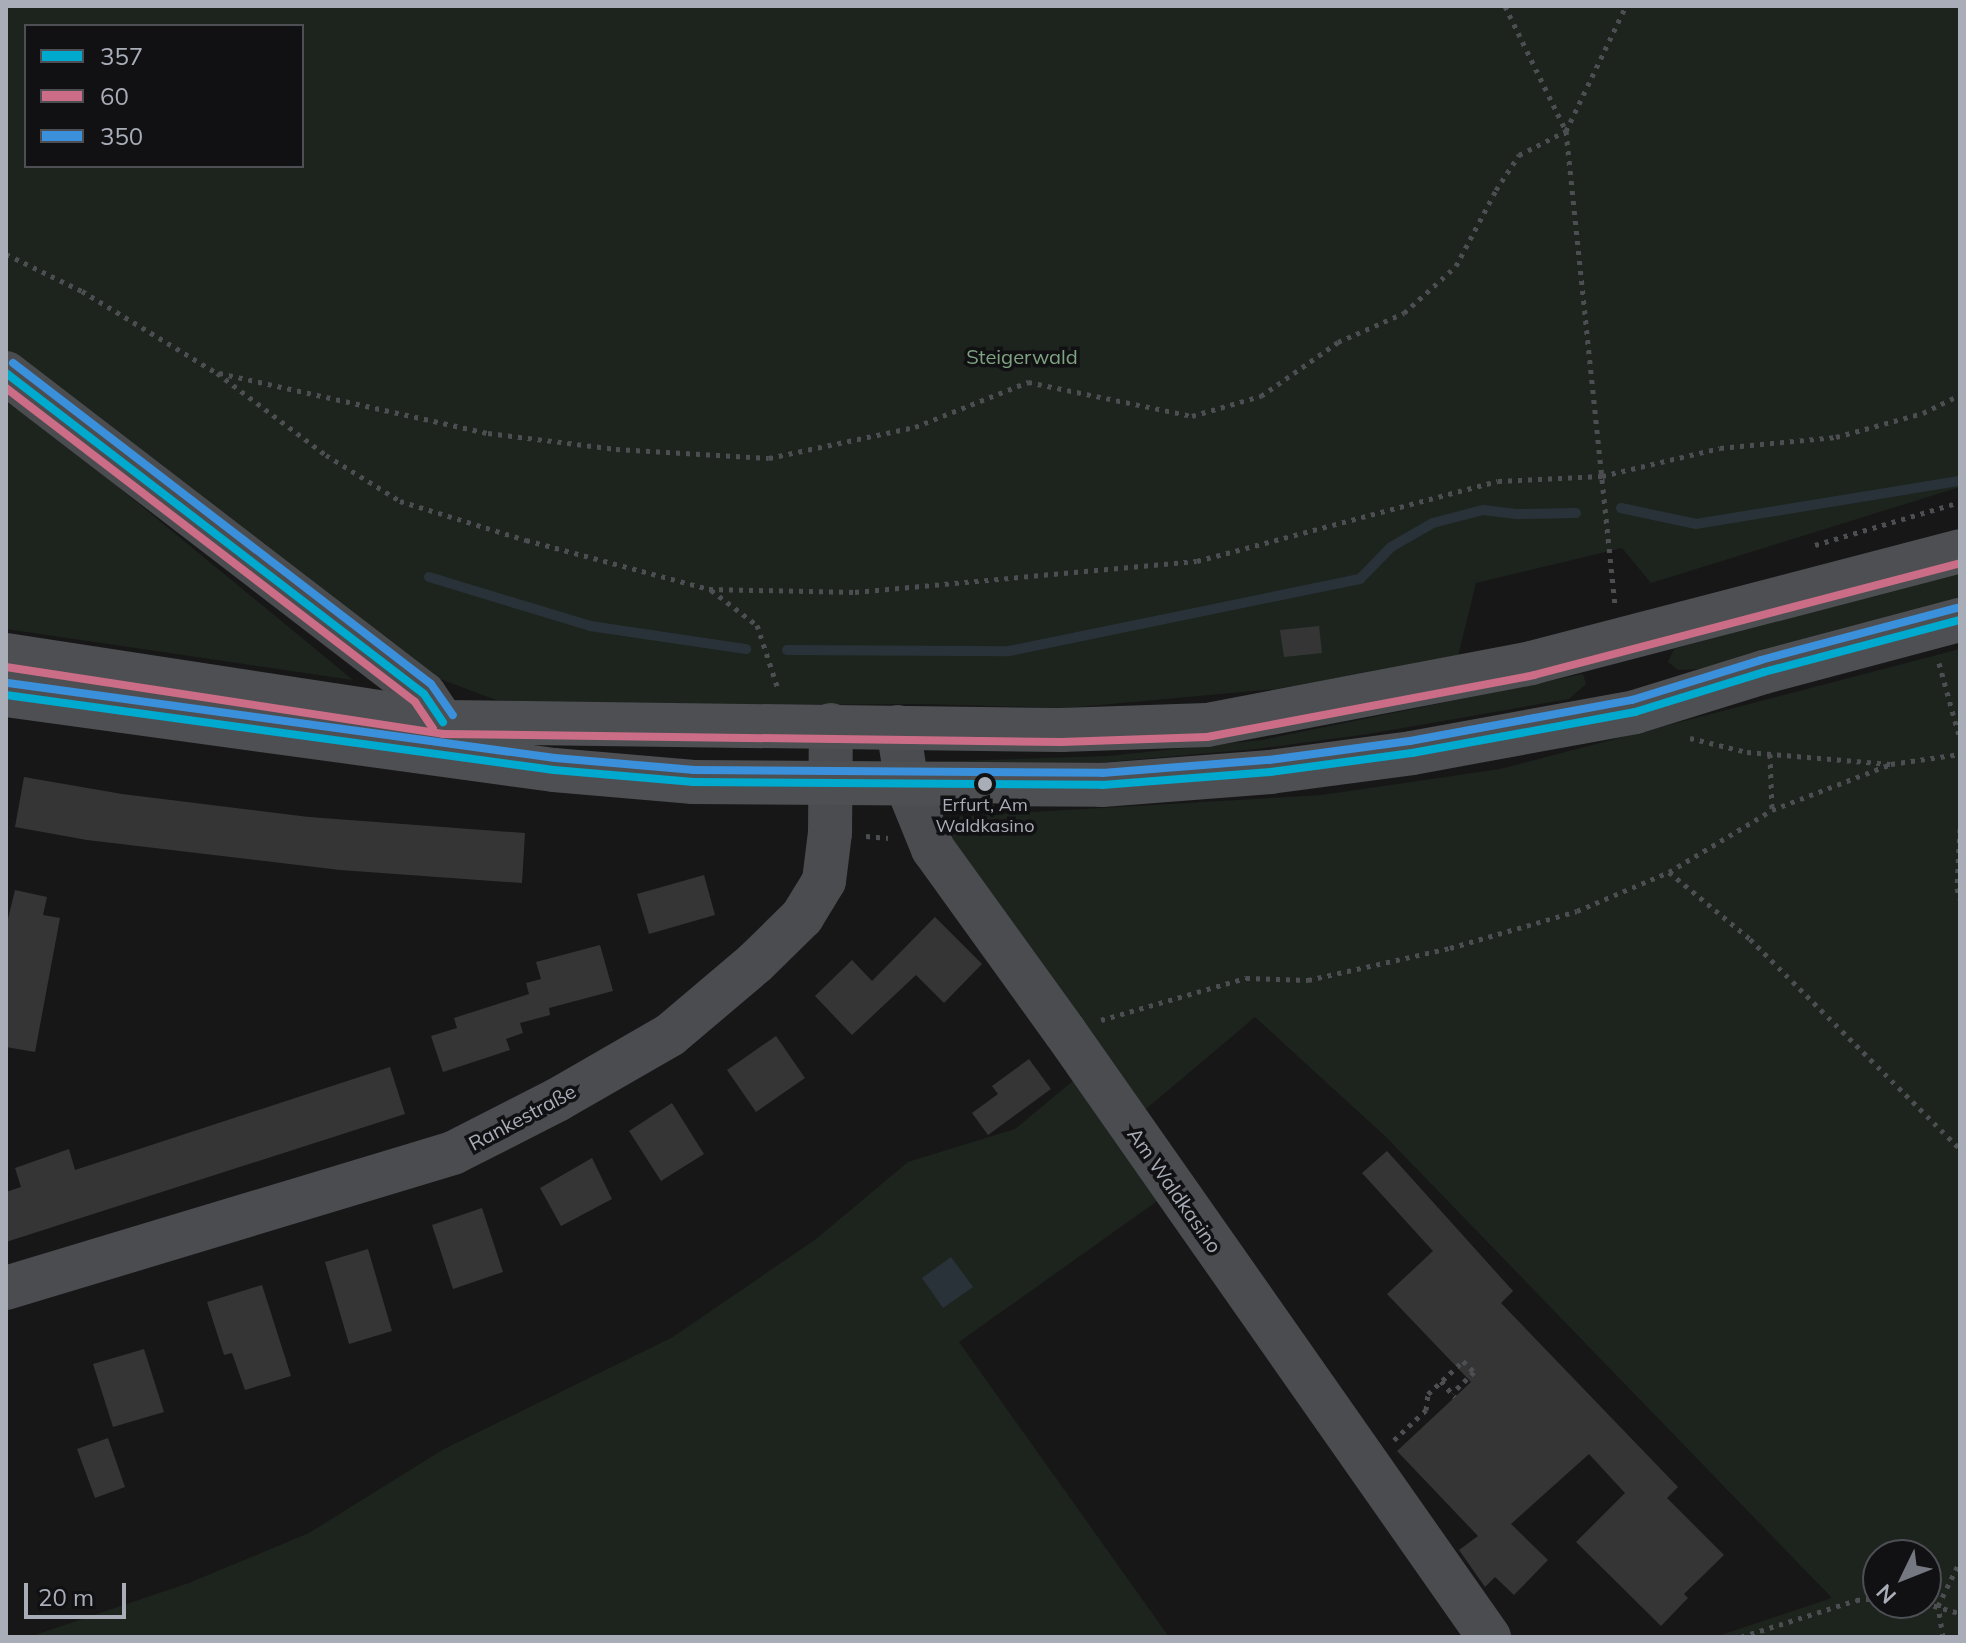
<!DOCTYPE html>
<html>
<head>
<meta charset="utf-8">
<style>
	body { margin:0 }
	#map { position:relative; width:1966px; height:1643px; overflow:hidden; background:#171717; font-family:Mulish,sans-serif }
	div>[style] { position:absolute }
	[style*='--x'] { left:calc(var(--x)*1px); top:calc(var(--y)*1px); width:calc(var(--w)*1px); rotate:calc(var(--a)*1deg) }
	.green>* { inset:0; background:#1d241e }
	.water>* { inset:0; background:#2a3239 }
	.stream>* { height:10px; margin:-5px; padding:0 5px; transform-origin:5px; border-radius:5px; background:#2a3239 }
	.building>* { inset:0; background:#353536 }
	.path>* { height:5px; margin-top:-2.5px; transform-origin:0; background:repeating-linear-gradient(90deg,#4d4e52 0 4px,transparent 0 10px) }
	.minor>* { height:44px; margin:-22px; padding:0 22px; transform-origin:22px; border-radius:22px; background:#4b4c50 }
	.major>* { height:44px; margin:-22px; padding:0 22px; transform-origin:22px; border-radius:22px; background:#4d4f52 }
	.bus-1>* { height:8px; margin:-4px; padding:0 4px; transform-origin:4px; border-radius:4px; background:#00a9ce }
	.bus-2>* { height:8px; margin:-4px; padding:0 4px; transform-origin:4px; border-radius:4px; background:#cb6d86 }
	.bus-3>* { height:8px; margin:-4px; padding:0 4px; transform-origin:4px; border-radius:4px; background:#3a90db }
	.dots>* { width:22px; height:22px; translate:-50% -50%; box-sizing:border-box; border:4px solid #111113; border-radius:50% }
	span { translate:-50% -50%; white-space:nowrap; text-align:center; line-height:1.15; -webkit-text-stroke:7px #111113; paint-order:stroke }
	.bus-label { font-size:18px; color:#a8adb8 }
	.park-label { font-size:20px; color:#7fa381 }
	.street-label { font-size:20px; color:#a8adb8 }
	.frame { position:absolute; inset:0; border:8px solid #a8adb8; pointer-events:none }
	.legend { position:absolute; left:24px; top:24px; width:280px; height:144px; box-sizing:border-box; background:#111113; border:2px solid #4d4f55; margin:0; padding:10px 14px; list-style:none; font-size:24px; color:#a8adb8 }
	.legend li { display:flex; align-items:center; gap:16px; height:40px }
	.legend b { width:40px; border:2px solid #4d4f55 }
	.north { position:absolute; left:1862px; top:1539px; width:80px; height:80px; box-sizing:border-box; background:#111113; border:2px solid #4d4f55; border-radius:50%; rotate:227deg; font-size:22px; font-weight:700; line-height:32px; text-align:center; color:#a8adb8 }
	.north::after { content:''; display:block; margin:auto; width:28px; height:36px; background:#757880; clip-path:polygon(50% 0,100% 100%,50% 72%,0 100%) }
	.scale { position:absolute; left:24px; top:1583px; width:102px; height:36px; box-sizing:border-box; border:4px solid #a8adb8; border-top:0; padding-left:10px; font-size:24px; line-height:28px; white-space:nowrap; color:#a8adb8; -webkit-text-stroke:6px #111113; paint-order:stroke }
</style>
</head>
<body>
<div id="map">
	<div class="green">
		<div style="clip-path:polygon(evenodd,6px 6px,1960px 6px,1960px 487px,1651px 583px,1622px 548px,1476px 583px,1458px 656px,1276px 689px,1067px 708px,921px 704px,632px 706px,496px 700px,424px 673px,6px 354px,6px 6px,26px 26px,302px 26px,302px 166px,26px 166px,26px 26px)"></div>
		<div style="clip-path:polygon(6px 402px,48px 429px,353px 680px,6px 629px)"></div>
		<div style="clip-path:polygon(1960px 571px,1960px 601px,1700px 669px,1678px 670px,1668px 662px,1674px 649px)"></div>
		<div style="clip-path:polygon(evenodd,1960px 649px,1960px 1637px,1715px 1637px,1832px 1598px,1385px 1136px,1255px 1017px,1140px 1114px,933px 818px,1322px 795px,1500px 769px,1960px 649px,1878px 1555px,1926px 1555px,1926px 1603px,1878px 1603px,1878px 1555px)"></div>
		<div style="clip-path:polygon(1583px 674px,1586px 684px,1569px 699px,1368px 734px,1256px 749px,1107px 762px,927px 762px,1108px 756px,1262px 740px)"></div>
		<div style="clip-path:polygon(1074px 1080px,1160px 1199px,959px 1342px,1169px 1637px,29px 1637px,189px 1583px,309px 1533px,444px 1449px,673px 1337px,816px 1239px,908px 1162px,1015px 1129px)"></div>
	</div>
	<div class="water">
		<div style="clip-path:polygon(951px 1257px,973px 1287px,943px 1308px,922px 1278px)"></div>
	</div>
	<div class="stream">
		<div style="--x:1621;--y:508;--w:77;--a:12"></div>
		<div style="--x:1696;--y:524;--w:267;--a:-9.3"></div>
		<div style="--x:429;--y:577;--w:168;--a:16.9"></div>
		<div style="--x:590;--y:626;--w:158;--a:8.4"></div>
		<div style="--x:787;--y:650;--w:222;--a:0.3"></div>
		<div style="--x:1009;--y:651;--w:358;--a:-11.6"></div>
		<div style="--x:1360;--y:579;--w:45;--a:-45.9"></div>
		<div style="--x:1391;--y:547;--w:48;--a:-29.7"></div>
		<div style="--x:1433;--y:523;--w:52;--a:-14.6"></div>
		<div style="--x:1483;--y:510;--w:35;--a:7"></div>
		<div style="--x:1518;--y:514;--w:58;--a:-1"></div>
	</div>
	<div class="building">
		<div style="clip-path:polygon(1319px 626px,1322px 653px,1284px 657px,1280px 630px)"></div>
		<div style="clip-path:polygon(24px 777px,122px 794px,309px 817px,525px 833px,522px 883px,340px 870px,87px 840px,15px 827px)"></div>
		<div style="clip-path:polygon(704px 875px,715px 915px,649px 934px,637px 894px)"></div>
		<div style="clip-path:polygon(15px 890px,47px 897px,43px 915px,60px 918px,35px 1052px,6px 1047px,6px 927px)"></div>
		<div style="clip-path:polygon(935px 917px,982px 964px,944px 1003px,916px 975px,852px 1035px,815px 996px,852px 960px,872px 981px)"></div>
		<div style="clip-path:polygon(600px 945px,613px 991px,549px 1008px,550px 1015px,520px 1023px,523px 1033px,506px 1039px,510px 1050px,443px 1072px,431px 1036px,457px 1028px,454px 1018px,529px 994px,526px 983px,541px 979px,536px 962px)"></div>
		<div style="clip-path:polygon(776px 1036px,805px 1078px,756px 1112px,727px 1070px)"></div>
		<div style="clip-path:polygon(1029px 1059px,1051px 1089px,988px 1135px,972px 1113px,998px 1094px,992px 1086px)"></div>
		<div style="clip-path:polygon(390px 1067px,405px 1114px,6px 1242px,6px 1192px,21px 1187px,15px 1168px,69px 1149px,75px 1170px)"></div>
		<div style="clip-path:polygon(672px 1103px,704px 1154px,661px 1181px,629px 1131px)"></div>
		<div style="clip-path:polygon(1387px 1151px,1513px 1291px,1501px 1303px,1678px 1487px,1667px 1498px,1724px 1555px,1684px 1594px,1688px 1598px,1661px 1626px,1576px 1542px,1625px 1493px,1589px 1454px,1511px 1524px,1548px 1560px,1514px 1595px,1495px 1577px,1485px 1587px,1459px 1550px,1478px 1536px,1397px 1451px,1471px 1382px,1387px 1294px,1433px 1251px,1362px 1173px)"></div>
		<div style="clip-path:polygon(592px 1158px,612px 1199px,561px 1226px,540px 1188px)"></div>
		<div style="clip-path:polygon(482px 1208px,503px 1272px,453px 1289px,432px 1225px)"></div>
		<div style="clip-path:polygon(368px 1249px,392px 1331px,349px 1344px,325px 1262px)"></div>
		<div style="clip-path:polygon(262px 1285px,291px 1376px,245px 1390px,232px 1353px,224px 1355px,207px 1302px)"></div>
		<div style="clip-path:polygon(144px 1349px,164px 1412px,113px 1427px,93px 1364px)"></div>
		<div style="clip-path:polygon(108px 1438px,125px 1487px,95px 1498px,77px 1449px)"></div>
	</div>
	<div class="path">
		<div style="--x:1505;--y:6;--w:139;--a:64"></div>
		<div style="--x:1566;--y:131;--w:476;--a:84.1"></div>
		<div style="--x:6;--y:254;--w:85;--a:26"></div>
		<div style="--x:82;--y:291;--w:158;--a:31.3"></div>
		<div style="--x:217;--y:373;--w:136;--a:37"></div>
		<div style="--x:326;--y:455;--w:87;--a:31.9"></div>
		<div style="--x:400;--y:501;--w:132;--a:17.2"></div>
		<div style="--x:526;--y:540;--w:189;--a:15"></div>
		<div style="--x:709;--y:589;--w:146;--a:1.2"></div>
		<div style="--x:855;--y:592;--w:343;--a:-5.2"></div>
		<div style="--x:1197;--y:561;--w:311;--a:-14.9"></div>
		<div style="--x:1498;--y:481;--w:104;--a:-2.8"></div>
		<div style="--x:1602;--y:476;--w:121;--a:-13.3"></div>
		<div style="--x:1720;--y:448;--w:117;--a:-5.4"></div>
		<div style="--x:1836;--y:437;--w:90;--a:-15.4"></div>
		<div style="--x:1923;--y:413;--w:41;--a:-25.9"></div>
		<div style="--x:219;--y:373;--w:276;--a:12.6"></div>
		<div style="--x:488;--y:433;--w:129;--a:7.1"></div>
		<div style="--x:616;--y:449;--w:153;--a:3.4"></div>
		<div style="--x:769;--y:458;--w:149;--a:-12"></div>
		<div style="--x:915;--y:427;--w:122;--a:-21.7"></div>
		<div style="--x:1028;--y:382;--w:167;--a:11.7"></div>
		<div style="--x:1192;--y:416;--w:72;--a:-16.2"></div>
		<div style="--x:1261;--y:396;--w:94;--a:-35"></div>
		<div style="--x:1338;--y:342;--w:72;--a:-23.7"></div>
		<div style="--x:1404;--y:313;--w:70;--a:-42.1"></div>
		<div style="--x:1456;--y:266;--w:86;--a:-62.2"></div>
		<div style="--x:1496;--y:190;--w:42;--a:-56.7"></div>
		<div style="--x:1519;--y:155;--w:53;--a:-27.1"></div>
		<div style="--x:1566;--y:131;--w:139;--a:-64.4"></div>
		<div style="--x:1815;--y:545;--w:151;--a:-16.5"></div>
		<div style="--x:711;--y:590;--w:58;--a:37.3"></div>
		<div style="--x:757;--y:625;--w:67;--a:71.8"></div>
		<div style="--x:1939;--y:663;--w:79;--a:74.6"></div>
		<div style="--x:1690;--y:738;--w:59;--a:13.8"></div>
		<div style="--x:1747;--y:752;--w:144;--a:4.8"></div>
		<div style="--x:1770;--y:754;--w:56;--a:88"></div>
		<div style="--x:1960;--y:829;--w:59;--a:92.9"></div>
		<div style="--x:1957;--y:888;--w:11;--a:75"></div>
		<div style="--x:866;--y:836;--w:22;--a:5"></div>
		<div style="--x:1669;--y:872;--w:105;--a:39.6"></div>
		<div style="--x:1750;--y:939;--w:297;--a:45"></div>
		<div style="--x:1101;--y:1020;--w:151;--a:-16.2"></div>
		<div style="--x:1246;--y:978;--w:62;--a:1.8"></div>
		<div style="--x:1308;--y:980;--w:146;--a:-12.7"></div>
		<div style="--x:1450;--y:948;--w:132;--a:-16.2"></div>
		<div style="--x:1577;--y:911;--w:100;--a:-23"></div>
		<div style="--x:1669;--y:872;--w:120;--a:-31"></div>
		<div style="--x:1772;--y:810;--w:128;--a:-21.1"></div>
		<div style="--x:1891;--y:764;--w:70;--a:-8.2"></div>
		<div style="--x:1441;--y:1381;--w:21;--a:49"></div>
		<div style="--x:1394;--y:1440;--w:44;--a:-43.2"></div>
		<div style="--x:1426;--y:1410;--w:16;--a:-83"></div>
		<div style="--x:1428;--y:1394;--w:48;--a:-43.3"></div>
		<div style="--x:1463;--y:1361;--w:16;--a:45"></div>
		<div style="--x:1474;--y:1372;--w:30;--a:136"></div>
		<div style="--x:1924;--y:1603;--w:37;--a:16"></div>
		<div style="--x:1741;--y:1637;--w:121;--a:-17.8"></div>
		<div style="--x:1856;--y:1600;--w:22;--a:-5"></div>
		<div style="--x:1943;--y:1637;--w:31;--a:-99"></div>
		<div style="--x:1938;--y:1606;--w:50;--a:-63.9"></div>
	</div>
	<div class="minor">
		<div style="--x:6;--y:373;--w:527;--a:37.52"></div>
		<div style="--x:424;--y:694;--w:34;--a:56"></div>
		<div style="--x:443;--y:722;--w:29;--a:94"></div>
		<div style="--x:898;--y:727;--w:59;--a:81.2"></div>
		<div style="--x:907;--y:785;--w:69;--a:67.9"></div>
		<div style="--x:933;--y:849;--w:226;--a:54.2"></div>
		<div style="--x:1065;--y:1032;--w:739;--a:54.98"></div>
		<div style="--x:6;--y:1288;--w:467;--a:-16.8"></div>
		<div style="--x:453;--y:1153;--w:117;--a:-27"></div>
		<div style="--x:557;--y:1100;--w:130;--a:-29.9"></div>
		<div style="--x:670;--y:1035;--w:111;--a:-40.3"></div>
		<div style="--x:755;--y:963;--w:66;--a:-44.4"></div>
		<div style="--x:802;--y:917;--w:42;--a:-58.6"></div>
		<div style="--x:824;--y:881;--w:48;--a:-82.9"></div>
		<div style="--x:830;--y:833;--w:108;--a:-89.5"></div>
	</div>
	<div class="major">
		<div style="--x:6;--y:655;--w:442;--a:8.7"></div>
		<div style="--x:443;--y:722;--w:618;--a:0.74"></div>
		<div style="--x:1061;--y:730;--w:146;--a:-2"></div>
		<div style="--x:1207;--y:725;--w:330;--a:-10.8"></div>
		<div style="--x:1531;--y:663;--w:443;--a:-14.6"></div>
		<div style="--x:6;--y:695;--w:553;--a:7.79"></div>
		<div style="--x:554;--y:770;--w:140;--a:4.9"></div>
		<div style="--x:693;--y:782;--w:409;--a:0.4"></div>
		<div style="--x:1102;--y:785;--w:169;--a:-4.4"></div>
		<div style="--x:1270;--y:772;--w:143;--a:-7.6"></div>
		<div style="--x:1412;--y:753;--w:227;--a:-10.4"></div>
		<div style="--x:1635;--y:712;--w:135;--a:-17.2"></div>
		<div style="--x:1764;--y:672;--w:203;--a:-14.9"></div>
	</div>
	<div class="bus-1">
		<div style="--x:6;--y:373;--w:527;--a:37.52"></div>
		<div style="--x:424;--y:694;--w:34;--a:56"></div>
		<div style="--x:6;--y:695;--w:553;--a:7.79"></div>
		<div style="--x:554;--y:770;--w:140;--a:4.9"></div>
		<div style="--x:693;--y:782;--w:409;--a:0.4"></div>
		<div style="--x:1102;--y:785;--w:169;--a:-4.4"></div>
		<div style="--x:1270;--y:772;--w:143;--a:-7.6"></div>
		<div style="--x:1412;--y:753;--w:227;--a:-10.4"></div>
		<div style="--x:1635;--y:712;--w:135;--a:-17.2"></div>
		<div style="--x:1764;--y:672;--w:203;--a:-14.9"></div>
	</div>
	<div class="bus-2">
		<div style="--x:6;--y:388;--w:516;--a:37.51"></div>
		<div style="--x:415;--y:702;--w:32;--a:56"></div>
		<div style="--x:6;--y:667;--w:442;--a:8.7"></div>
		<div style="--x:443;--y:734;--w:618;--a:0.74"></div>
		<div style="--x:1061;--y:742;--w:146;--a:-2"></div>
		<div style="--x:1207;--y:737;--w:333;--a:-10.7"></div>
		<div style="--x:1534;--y:675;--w:440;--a:-14.7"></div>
	</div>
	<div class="bus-3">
		<div style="--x:13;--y:363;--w:527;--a:37.52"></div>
		<div style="--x:431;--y:684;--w:38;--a:55"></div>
		<div style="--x:8;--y:683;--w:552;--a:7.81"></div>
		<div style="--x:555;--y:758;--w:140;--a:4.9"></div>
		<div style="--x:694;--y:770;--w:408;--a:0.4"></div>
		<div style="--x:1102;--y:773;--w:168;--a:-4.5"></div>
		<div style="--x:1269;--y:760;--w:142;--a:-7.7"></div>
		<div style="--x:1410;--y:741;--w:226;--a:-10.5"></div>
		<div style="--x:1632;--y:700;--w:135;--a:-17.2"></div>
		<div style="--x:1761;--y:660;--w:203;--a:-14.9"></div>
	</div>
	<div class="dots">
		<div style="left:985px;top:784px;background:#a8adb8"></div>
	</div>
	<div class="bus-label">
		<span style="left:985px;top:816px">Erfurt, Am<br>Waldkasino</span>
	</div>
	<div class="park-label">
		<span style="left:1022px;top:356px">Steigerwald</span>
	</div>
	<div class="street-label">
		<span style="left:522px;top:1117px;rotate:-28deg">Rankestraße</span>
		<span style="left:1175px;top:1190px;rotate:55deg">Am Waldkasino</span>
	</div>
	<div class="frame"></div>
	<ul class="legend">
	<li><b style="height:10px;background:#00a9ce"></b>357</li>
	<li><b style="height:10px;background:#cb6d86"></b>60</li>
	<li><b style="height:10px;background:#3a90db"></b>350</li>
	</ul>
	<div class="north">N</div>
	<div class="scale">20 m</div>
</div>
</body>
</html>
